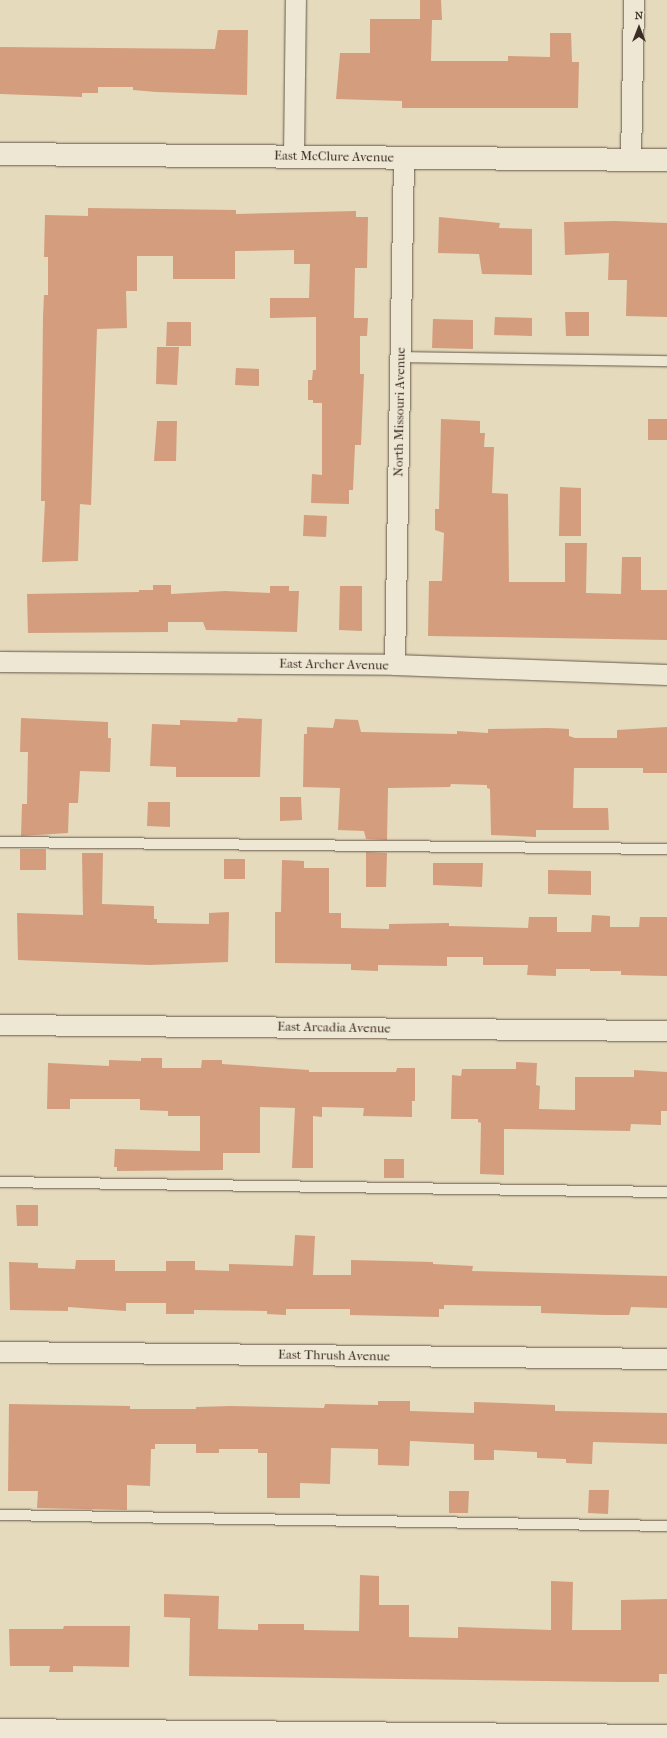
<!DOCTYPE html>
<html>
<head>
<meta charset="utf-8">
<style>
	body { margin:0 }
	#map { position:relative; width:667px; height:1738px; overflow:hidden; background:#e5dabc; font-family:"IM FELL French Canon",serif }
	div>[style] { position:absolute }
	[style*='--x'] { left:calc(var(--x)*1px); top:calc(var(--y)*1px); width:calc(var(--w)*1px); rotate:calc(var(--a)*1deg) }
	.building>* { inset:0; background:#d49d7d }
	.roads { filter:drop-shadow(0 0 1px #66584c) drop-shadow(0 0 1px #66584c) }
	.service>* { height:10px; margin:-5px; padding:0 5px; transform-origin:5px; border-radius:5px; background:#eee7d3 }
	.minor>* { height:20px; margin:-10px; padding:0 10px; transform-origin:10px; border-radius:10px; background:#eee7d3 }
	.tertiary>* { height:22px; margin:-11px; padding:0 11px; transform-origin:11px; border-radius:11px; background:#eee7d3 }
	span { translate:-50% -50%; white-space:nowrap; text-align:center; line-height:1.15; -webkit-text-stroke:4px #eee7d3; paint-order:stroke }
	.street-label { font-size:13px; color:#3c2c26 }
	.north { position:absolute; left:619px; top:8px; width:40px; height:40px; -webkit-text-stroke:3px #eee7d3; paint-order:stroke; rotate:0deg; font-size:11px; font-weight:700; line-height:16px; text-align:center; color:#3c2c26 }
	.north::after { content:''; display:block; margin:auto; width:14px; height:18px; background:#3c2c26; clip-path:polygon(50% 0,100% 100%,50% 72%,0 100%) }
</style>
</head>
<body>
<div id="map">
	<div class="building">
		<div style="clip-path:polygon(420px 0,441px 0,442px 20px,432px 20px,431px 61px,508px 61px,508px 56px,550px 57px,550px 33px,571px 33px,572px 62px,579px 62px,578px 108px,402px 108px,402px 101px,336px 99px,340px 53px,370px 53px,370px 19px,420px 19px)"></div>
		<div style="clip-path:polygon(218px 30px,248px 30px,247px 95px,156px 92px,133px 90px,133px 87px,98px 87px,98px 93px,82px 93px,82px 97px,0 94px,0 47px,215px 49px)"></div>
		<div style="clip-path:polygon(88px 208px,236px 210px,236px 214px,356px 211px,356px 217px,368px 217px,367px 268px,355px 268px,354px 318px,368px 318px,367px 336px,360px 336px,360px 374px,364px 374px,361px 445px,355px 445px,353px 490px,349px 490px,349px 504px,311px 503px,312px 474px,322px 475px,322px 403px,313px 403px,313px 400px,308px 400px,308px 380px,312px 380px,313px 370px,316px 370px,316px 317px,270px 318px,270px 298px,309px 298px,310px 264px,294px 264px,294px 250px,235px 251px,235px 279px,173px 279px,173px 256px,137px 256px,137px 291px,126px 291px,127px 328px,97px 329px,91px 505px,80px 504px,78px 561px,42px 562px,45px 501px,41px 501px,43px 317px,44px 295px,48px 295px,48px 257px,44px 257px,45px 215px,88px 216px)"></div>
		<div style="clip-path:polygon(439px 217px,500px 223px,499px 228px,532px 229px,532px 275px,482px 274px,479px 254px,438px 253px)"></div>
		<div style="clip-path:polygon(615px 221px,667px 223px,667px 317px,626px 316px,627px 280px,608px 280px,609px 253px,565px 255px,564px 222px)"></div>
		<div style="clip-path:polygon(565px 312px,589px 312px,589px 336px,566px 336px)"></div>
		<div style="clip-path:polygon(495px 317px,532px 318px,532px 336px,494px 335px)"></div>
		<div style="clip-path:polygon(433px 319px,473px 320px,473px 349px,432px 348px)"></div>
		<div style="clip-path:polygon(167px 322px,191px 322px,191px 346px,166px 346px)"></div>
		<div style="clip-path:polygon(157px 347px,179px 347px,177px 385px,156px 384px)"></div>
		<div style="clip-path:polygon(236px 368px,259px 369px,259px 386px,235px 385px)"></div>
		<div style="clip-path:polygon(441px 419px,480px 421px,480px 433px,485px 433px,484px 447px,494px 447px,492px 493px,508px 494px,509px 582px,565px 582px,565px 543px,587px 543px,586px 593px,621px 594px,622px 557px,641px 557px,641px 590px,667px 590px,667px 640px,428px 636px,429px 581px,442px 581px,444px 533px,435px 530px,435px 509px,439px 509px)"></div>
		<div style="clip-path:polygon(648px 419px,667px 419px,667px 440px,648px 440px)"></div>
		<div style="clip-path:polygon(157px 421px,177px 421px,176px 461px,154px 461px)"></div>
		<div style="clip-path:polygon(560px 487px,581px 488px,581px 536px,559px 536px)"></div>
		<div style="clip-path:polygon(304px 515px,327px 516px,326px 537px,303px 536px)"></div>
		<div style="clip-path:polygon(153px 585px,171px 585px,171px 594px,225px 591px,270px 593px,270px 586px,289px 586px,289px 591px,299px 591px,297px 632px,206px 630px,203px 622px,168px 622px,168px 632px,28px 633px,27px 594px,139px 592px,139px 590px,153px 590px)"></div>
		<div style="clip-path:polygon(340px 586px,362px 586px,362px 631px,339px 630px)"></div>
		<div style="clip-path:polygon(21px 718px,108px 722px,108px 738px,111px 738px,110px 772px,80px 771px,78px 803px,69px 803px,68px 833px,21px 836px,22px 804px,27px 804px,28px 752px,20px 752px)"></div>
		<div style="clip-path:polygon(238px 718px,262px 719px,260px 777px,176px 777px,176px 767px,150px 766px,152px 724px,180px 725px,180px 720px,237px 722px)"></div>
		<div style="clip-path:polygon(335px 719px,358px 720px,361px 732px,457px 734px,457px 731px,488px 733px,488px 729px,548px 728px,569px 729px,569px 736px,575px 738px,617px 738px,617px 730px,667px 727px,667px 773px,643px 773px,643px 768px,574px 768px,573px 808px,608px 808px,609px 830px,536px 830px,536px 837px,491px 835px,490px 789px,487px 788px,487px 785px,451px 784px,450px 787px,388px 788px,387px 840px,366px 839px,364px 831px,338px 830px,340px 788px,303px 787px,304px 734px,307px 734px,307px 727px,333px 728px)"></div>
		<div style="clip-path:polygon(280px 797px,301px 797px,302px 820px,280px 821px)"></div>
		<div style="clip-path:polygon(148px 802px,170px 802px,170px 827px,147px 826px)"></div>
		<div style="clip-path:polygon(20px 849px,46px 849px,46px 870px,20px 870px)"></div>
		<div style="clip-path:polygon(366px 852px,387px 853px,386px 887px,366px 887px)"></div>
		<div style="clip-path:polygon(82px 853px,103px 853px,102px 904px,154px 906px,154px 919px,157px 919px,157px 923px,209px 924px,209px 913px,229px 912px,228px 962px,150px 965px,18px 960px,17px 913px,83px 915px)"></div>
		<div style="clip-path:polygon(224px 859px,245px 859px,245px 879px,224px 879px)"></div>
		<div style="clip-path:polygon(282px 860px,304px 861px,304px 868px,329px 868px,329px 913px,341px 913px,341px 928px,389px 929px,389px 924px,449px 923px,449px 926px,528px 928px,529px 917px,557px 917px,557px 932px,591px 932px,592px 915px,610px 916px,610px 927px,639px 927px,640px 917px,667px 917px,667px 976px,621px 975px,621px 971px,590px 971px,590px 969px,556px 969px,556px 976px,527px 975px,528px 965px,483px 965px,483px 957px,447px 957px,447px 966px,378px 965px,378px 971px,351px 970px,351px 964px,275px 963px,275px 912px,281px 912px)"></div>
		<div style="clip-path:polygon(433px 863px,483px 863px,482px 887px,433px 885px)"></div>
		<div style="clip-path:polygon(548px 870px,591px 871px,591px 895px,548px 894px)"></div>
		<div style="clip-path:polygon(141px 1058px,162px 1058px,162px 1068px,201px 1068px,202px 1060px,222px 1060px,222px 1064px,309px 1070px,309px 1072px,396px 1072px,397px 1068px,415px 1068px,415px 1101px,412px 1101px,412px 1117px,363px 1116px,364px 1108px,322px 1107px,322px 1117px,313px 1116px,313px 1168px,292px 1168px,295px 1108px,260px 1107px,260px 1153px,223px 1153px,223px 1170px,117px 1171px,117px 1167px,114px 1167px,115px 1149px,200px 1151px,200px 1116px,168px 1116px,168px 1111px,140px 1110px,140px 1099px,70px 1099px,70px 1109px,47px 1109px,48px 1063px,109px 1066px,109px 1060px,141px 1061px)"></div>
		<div style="clip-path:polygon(516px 1062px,537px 1063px,536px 1085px,540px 1086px,539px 1109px,575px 1110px,575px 1077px,634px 1077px,634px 1070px,667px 1072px,667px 1111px,661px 1111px,661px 1125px,631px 1124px,630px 1131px,504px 1129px,504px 1175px,480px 1174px,481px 1123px,478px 1122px,478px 1119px,451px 1119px,452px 1075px,461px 1076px,462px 1069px,516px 1069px)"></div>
		<div style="clip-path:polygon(384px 1159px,404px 1159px,404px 1178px,384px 1178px)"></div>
		<div style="clip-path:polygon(16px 1205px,38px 1205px,38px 1226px,17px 1226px)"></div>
		<div style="clip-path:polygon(295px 1235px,315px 1236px,313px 1275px,351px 1275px,351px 1260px,433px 1262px,433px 1264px,473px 1266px,472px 1271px,667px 1276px,667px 1308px,631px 1307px,629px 1315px,605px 1315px,541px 1313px,541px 1306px,538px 1306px,444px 1305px,444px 1309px,439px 1309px,439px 1317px,350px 1315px,350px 1309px,286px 1309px,286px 1315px,267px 1314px,267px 1311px,194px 1310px,194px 1314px,166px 1314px,166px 1303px,126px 1303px,126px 1311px,68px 1307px,68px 1311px,10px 1310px,9px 1262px,38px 1263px,38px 1268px,75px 1269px,76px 1260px,115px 1260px,115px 1271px,166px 1271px,166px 1261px,195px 1261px,195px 1270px,229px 1271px,229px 1264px,293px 1266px)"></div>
		<div style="clip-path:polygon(378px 1401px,410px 1401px,410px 1411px,474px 1413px,474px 1402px,555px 1405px,555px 1411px,667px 1413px,667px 1444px,593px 1442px,592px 1464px,566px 1463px,566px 1459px,537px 1458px,537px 1452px,494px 1450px,494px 1460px,474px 1460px,474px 1444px,410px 1441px,409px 1466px,378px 1465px,378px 1449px,331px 1448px,330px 1484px,300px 1483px,300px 1498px,267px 1498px,267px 1453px,258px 1453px,258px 1449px,219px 1449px,219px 1453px,196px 1453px,196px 1444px,155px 1444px,155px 1449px,151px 1449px,150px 1486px,127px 1485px,127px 1510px,37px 1508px,38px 1491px,8px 1491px,9px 1404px,130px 1406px,130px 1409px,196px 1409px,196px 1407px,230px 1406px,324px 1408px,325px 1404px,378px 1405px)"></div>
		<div style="clip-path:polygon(589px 1490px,609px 1490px,608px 1514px,588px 1513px)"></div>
		<div style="clip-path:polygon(449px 1491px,469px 1491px,468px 1513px,449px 1513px)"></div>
		<div style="clip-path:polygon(360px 1575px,379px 1576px,379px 1605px,409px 1605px,409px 1637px,458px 1638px,458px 1627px,551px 1630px,551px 1581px,573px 1582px,572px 1630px,621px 1630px,621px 1600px,667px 1599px,667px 1674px,659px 1674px,659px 1682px,621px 1682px,189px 1676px,190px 1618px,164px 1617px,164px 1594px,219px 1596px,218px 1629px,258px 1630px,258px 1624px,304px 1624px,304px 1630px,359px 1631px)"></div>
		<div style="clip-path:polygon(64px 1626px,130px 1626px,129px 1667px,73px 1666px,73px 1672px,49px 1672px,50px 1666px,10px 1666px,9px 1629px,63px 1629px)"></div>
	</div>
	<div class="roads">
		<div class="service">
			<div style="--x:401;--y:357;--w:266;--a:0.9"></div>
			<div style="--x:0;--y:842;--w:667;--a:0.6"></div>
			<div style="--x:0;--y:1182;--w:667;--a:0.86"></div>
			<div style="--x:0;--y:1515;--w:667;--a:0.94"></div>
		</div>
		<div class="minor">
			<div style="--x:294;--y:157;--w:157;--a:-89.3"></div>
			<div style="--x:631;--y:160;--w:160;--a:-88.9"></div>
			<div style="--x:0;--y:662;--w:395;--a:0.4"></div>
			<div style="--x:395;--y:665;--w:272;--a:2.1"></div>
			<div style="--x:395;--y:665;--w:507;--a:-88.98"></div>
			<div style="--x:0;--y:1025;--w:667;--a:0.52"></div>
			<div style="--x:0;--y:1352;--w:667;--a:0.6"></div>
			<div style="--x:0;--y:1729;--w:667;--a:0.52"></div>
		</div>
		<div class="tertiary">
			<div style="--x:0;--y:154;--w:667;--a:0.52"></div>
		</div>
	</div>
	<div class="street-label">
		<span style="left:334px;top:157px;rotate:1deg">East McClure Avenue</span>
		<span style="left:400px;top:412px;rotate:-89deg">North Missouri Avenue</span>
		<span style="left:334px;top:665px;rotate:1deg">East Archer Avenue</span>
		<span style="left:334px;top:1028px;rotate:1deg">East Arcadia Avenue</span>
		<span style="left:334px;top:1356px;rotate:1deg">East Thrush Avenue</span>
	</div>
	<div class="north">N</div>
</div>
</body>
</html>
